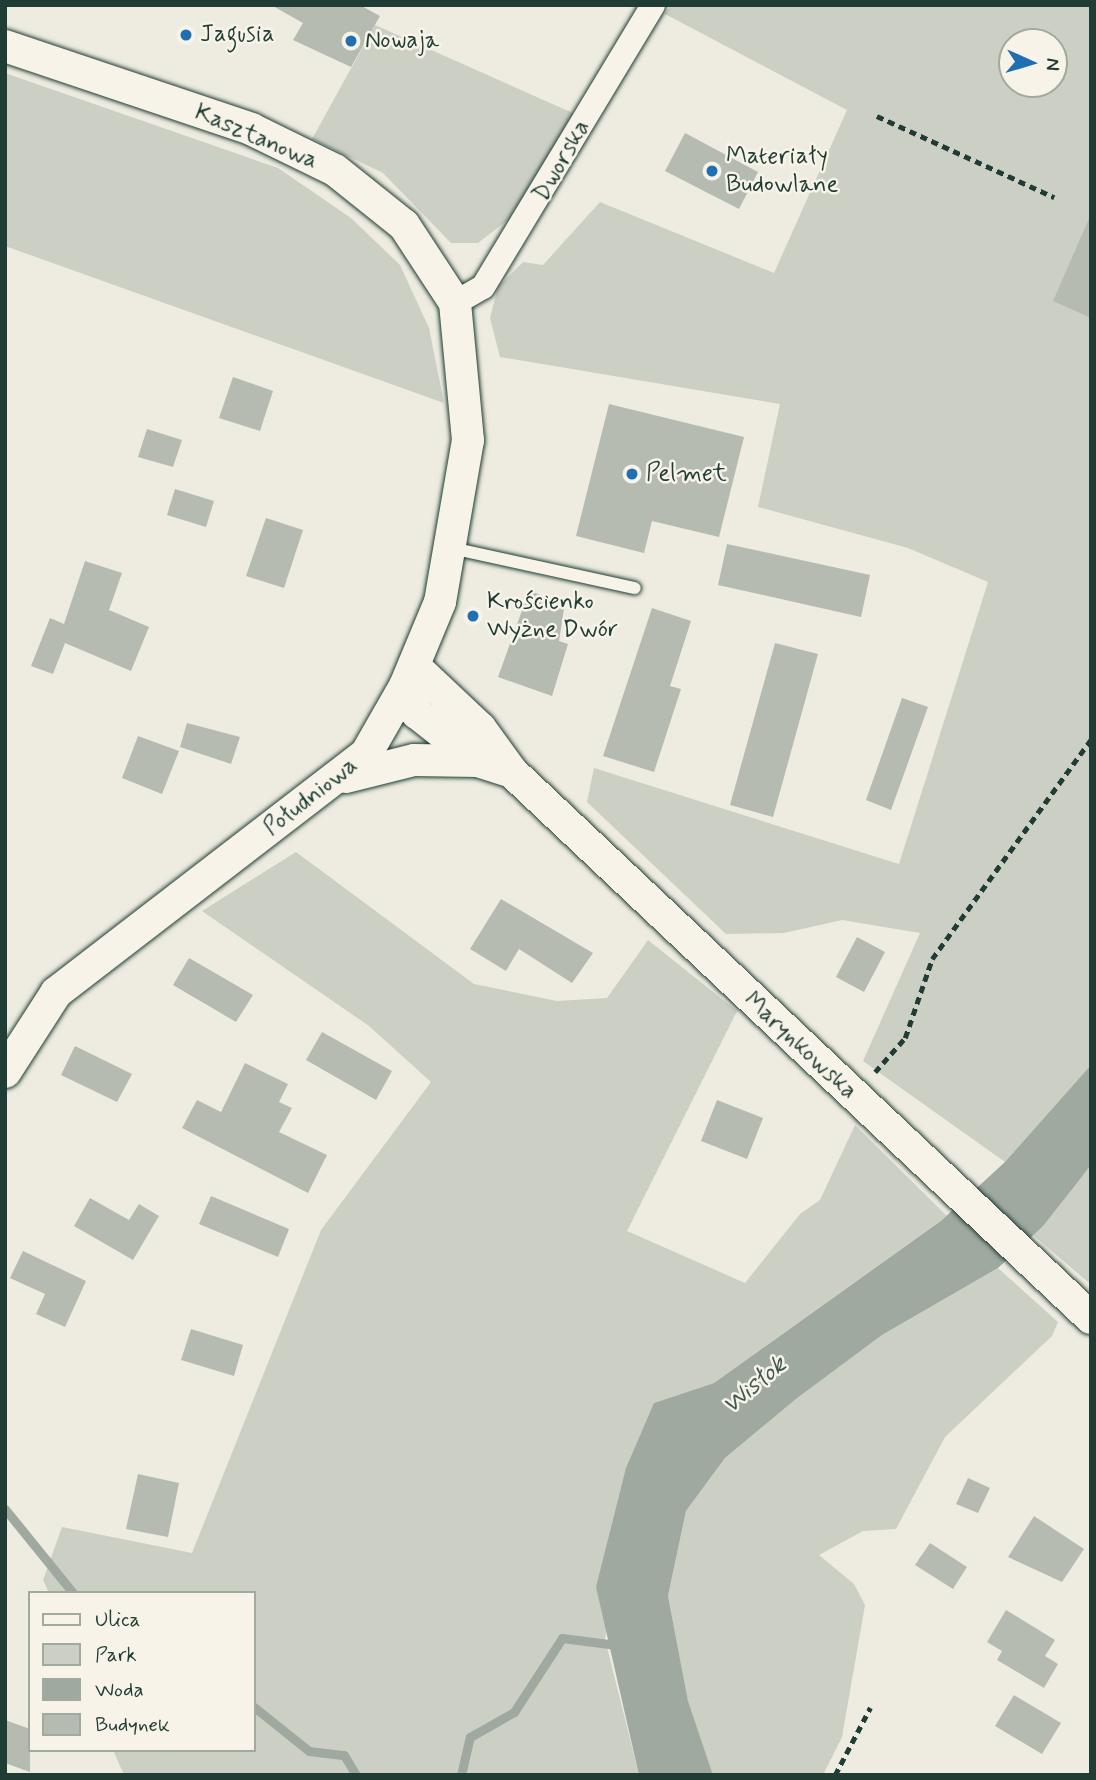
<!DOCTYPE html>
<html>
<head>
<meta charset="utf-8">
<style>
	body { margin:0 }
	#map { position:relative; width:1096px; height:1780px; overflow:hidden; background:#eeece1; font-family:Mynerve,sans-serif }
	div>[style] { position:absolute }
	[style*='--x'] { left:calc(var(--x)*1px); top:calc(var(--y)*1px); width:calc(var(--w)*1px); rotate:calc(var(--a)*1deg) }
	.green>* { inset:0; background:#cccfc4 }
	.water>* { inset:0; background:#9fa99f }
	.stream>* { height:9px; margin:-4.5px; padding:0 4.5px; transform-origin:4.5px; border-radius:4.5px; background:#9fa99f }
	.building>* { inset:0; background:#b5bbb0 }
	.path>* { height:4.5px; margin-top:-2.25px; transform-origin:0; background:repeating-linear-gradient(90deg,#1f3d34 0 7px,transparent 0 12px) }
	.roads { filter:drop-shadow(0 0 2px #1f3d34) drop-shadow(0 0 2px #1f3d34) }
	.service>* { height:12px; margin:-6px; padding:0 6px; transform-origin:6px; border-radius:6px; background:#f7f3e8 }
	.minor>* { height:24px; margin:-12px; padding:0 12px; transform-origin:12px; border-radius:12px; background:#f7f3e8 }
	.tertiary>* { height:32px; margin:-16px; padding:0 16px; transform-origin:16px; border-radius:16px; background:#f7f3e8 }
	.dots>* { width:19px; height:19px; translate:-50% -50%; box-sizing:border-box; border:4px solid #f7f3e8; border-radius:50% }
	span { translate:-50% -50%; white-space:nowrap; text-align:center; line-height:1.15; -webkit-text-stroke:5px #f7f3e8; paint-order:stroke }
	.poi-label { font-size:24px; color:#1f3d34 }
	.left { translate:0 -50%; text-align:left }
	.street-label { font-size:24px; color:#1f3d34 }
	.water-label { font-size:26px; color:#3f584f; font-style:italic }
	.frame { position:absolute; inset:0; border:7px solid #1f3d34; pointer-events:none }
	.legend { position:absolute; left:28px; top:1591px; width:228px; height:161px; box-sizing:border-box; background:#f7f3e8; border:2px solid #a1aaa0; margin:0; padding:9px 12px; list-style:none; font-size:21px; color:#1f3d34 }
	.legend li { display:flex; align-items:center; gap:14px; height:35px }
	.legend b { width:35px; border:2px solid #a1aaa0 }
	.north { position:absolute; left:998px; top:28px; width:70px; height:70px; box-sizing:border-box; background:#f7f3e8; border:2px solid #a1aaa0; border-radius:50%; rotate:94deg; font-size:19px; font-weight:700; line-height:28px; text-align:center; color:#1f3d34 }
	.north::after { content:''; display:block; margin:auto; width:24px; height:32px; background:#1f6fb2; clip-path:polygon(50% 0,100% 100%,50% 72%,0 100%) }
</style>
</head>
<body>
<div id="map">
	<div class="green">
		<div style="clip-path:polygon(evenodd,671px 5px,1091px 5px,1091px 1065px,1005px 1162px,863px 1061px,920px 933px,842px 920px,784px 933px,726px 934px,587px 802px,594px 768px,899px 864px,988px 582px,908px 548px,758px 507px,780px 404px,500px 357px,490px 318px,498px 287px,523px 262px,543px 265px,600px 202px,774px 273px,847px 110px,665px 14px,671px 5px,1012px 42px,1054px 42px,1054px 84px,1012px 84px,1012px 42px)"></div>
		<div style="clip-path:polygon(375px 25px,575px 114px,509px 219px,478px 243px,451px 243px,383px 173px,312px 139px)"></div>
		<div style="clip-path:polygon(5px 73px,278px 168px,351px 218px,400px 265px,429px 328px,444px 403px,5px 246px)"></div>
		<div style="clip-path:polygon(296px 852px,474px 984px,557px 1001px,607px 998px,648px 940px,737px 1011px,627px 1231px,745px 1283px,800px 1214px,820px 1200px,855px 1125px,947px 1216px,714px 1383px,654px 1403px,605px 1639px,639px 1775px,124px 1775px,113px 1750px,254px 1750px,254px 1593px,49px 1593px,43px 1580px,62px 1527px,192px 1553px,321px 1230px,431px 1082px,369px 1026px,202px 911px)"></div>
		<div style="clip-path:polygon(1091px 1165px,1091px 1280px,1088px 1282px,1033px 1235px)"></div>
		<div style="clip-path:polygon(998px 1268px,1058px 1322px,1052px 1336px,945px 1437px,896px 1529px,863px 1531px,819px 1555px,854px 1584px,865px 1605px,842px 1737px,823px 1775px,713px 1775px,688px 1702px,668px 1596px,686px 1511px,725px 1458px,796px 1399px,882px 1335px)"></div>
	</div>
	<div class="water">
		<div style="clip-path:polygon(1091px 1065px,1091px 1165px,1043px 1226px,998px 1268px,882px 1335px,796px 1399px,725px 1458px,686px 1511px,668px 1596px,688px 1701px,713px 1775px,639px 1775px,596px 1587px,626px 1468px,654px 1403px,714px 1383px,942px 1220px,1005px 1162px)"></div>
	</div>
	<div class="stream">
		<div style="--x:5;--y:1509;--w:108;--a:51"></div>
		<div style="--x:254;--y:1707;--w:70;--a:38.7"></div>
		<div style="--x:309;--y:1751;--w:35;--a:7"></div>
		<div style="--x:344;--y:1755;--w:23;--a:59"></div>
		<div style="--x:461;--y:1775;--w:39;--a:-77"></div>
		<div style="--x:470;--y:1737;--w:51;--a:-29.6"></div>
		<div style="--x:514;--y:1712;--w:88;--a:-57"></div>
		<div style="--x:562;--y:1638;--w:55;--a:7.3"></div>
	</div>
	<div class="building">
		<div style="clip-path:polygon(271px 5px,360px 5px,380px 16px,351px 67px,293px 40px,303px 23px)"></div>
		<div style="clip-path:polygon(685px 133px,758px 172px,739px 209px,665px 171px)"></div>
		<div style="clip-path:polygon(1091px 214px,1091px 318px,1053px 301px)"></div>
		<div style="clip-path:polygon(233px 377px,273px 391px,260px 431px,219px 418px)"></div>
		<div style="clip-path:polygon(609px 404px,744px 437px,719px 537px,652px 521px,644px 553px,576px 536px)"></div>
		<div style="clip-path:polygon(147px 429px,182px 440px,173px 467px,138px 457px)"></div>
		<div style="clip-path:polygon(175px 489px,214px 501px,206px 527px,167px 515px)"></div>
		<div style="clip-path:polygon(266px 518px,303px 530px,284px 588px,246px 576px)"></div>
		<div style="clip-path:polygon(727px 544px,870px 575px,861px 617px,718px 585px)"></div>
		<div style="clip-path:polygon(85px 561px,122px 573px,109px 610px,149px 627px,131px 671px,65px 643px,53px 674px,31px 666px,50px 618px,64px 624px)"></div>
		<div style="clip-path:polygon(529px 591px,565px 603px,559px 641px,568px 644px,552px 696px,498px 677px)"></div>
		<div style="clip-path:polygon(652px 608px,691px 621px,670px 686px,681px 689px,654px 772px,603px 756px)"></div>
		<div style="clip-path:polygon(775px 643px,818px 654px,773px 817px,730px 805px)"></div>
		<div style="clip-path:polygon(902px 698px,928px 707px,891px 810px,866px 800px)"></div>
		<div style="clip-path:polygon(187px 723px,240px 737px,231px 764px,180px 747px)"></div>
		<div style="clip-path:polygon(138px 736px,179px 751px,162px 794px,122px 778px)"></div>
		<div style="clip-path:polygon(501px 899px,593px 953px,572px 983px,519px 949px,506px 971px,470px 949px)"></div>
		<div style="clip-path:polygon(857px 937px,885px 952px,864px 992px,836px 977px)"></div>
		<div style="clip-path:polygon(189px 958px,253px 995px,236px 1022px,173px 985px)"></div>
		<div style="clip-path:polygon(322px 1032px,392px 1071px,376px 1100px,306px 1060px)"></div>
		<div style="clip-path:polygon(75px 1046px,132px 1074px,117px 1102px,61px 1075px)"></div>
		<div style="clip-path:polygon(245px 1063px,288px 1084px,279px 1102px,292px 1108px,279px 1132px,327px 1155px,308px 1193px,182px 1128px,197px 1100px,221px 1112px)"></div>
		<div style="clip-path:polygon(717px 1100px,763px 1118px,747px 1159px,701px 1141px)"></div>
		<div style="clip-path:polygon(211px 1196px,289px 1229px,278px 1257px,199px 1224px)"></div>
		<div style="clip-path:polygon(90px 1198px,129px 1220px,139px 1204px,159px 1216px,133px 1260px,74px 1226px)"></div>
		<div style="clip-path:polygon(23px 1251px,86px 1281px,65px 1327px,36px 1314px,45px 1294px,10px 1278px)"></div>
		<div style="clip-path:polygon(191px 1329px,243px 1345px,234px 1376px,181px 1360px)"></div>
		<div style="clip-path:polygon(138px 1474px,179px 1483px,168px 1537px,126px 1529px)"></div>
		<div style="clip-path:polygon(968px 1478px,990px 1488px,978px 1513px,956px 1504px)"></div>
		<div style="clip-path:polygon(1034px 1516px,1084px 1549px,1062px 1582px,1008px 1557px)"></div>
		<div style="clip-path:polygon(930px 1543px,967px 1567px,953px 1589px,915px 1565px)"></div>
		<div style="clip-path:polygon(1006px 1610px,1055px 1640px,1045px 1656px,1058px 1664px,1044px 1688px,997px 1660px,1002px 1651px,987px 1642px)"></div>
		<div style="clip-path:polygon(1014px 1695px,1061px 1723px,1042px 1754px,995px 1726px)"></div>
		<div style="clip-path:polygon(5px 1720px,30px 1729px,30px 1772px,5px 1763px)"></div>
	</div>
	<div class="path">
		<div style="--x:877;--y:116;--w:195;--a:24.6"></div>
		<div style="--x:875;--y:1072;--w:45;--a:-48.6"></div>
		<div style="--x:905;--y:1038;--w:83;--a:-71.1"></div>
		<div style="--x:932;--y:959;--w:271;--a:-54.1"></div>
		<div style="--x:835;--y:1775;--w:76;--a:-62.4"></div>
	</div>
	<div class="roads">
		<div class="service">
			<div style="--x:451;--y:548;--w:188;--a:12.3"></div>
		</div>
		<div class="minor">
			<div style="--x:455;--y:303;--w:32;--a:-30"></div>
			<div style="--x:483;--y:287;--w:329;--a:-58.9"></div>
		</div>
		<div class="tertiary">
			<div style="--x:5;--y:46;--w:260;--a:18.6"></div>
			<div style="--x:251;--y:129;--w:93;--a:26"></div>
			<div style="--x:335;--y:170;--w:88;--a:38.6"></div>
			<div style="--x:404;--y:225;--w:93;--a:56.8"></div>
			<div style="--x:455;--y:303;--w:138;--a:84.6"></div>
			<div style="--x:468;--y:440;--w:164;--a:99.8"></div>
			<div style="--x:440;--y:602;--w:91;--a:112.6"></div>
			<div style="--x:405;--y:686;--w:78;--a:119.8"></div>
			<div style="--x:366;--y:754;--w:391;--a:142.4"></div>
			<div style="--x:56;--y:993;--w:94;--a:122.8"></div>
			<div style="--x:414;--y:666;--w:91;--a:43.2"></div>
			<div style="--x:480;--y:728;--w:54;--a:54"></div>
			<div style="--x:512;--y:772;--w:796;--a:43.32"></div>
			<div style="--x:405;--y:686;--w:30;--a:66"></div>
			<div style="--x:417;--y:713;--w:78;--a:38.2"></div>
			<div style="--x:346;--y:777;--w:70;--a:-14"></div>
			<div style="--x:414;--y:760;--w:64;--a:0.9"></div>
			<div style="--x:478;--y:761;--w:36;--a:18"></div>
		</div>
	</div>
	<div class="dots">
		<div style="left:186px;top:35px;background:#1f6fb2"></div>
		<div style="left:351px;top:41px;background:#1f6fb2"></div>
		<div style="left:712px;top:171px;background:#1f6fb2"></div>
		<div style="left:632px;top:474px;background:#1f6fb2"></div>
		<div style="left:473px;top:616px;background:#1f6fb2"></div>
	</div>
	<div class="poi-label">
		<span class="left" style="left:200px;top:35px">Jagusia</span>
		<span class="left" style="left:365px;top:41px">Nowaja</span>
		<span class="left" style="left:726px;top:171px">Materiały<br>Budowlane</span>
		<span class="left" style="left:646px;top:474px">Pelmet</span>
		<span class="left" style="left:487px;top:616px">Krościenko<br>Wyżne Dwór</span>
	</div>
	<div class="street-label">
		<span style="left:256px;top:137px;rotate:23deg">Kasztanowa</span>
		<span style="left:562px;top:161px;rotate:-60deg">Dworska</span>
		<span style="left:311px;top:797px;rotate:-38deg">Południowa</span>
		<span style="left:800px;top:1046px;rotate:43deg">Marynkowska</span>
	</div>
	<div class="water-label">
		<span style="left:755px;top:1386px;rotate:-40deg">Wisłok</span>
	</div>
	<div class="frame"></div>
	<ul class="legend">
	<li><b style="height:9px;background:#f7f3e8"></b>Ulica</li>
	<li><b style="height:19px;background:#cccfc4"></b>Park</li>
	<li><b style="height:19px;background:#9fa99f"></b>Woda</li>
	<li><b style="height:19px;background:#b5bbb0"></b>Budynek</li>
	</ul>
	<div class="north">N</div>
</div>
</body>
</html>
